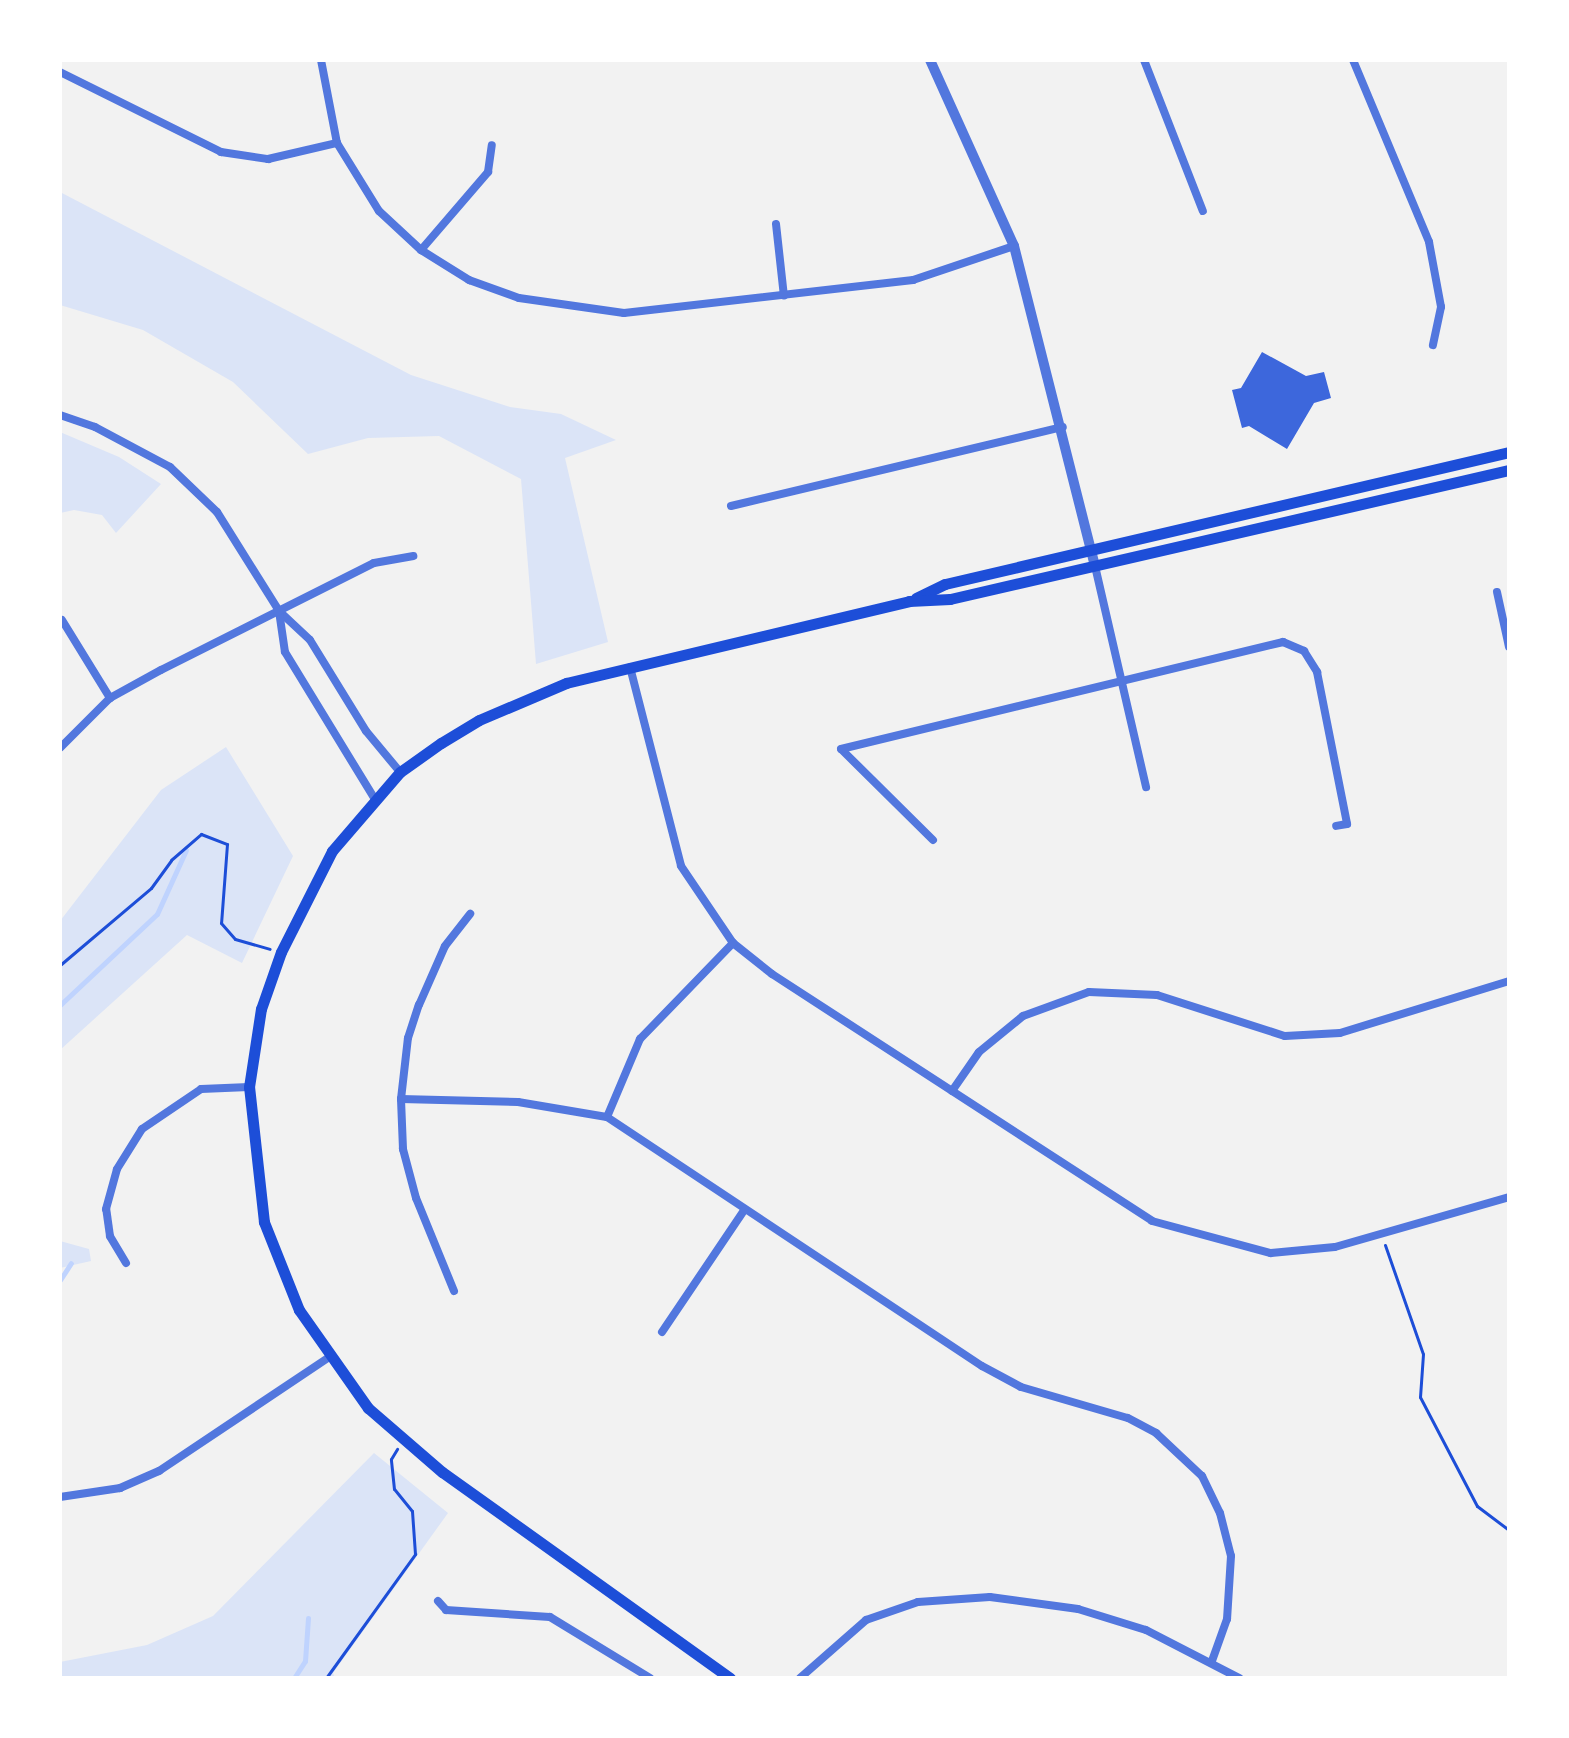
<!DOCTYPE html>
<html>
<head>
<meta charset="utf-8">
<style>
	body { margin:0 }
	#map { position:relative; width:1569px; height:1738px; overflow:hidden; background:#f2f2f2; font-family:"Nunito Sans",sans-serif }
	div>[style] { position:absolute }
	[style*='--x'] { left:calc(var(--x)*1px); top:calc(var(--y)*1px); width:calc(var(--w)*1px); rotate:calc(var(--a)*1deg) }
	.green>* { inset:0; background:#dbe4f7 }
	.stream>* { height:5px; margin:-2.5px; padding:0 2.5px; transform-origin:2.5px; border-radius:2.5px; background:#bfd3fe }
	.building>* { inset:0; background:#3d67dc }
	.path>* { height:3px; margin:-1.5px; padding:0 1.5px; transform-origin:1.5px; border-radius:1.5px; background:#1d4ed8 }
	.minor>* { height:8px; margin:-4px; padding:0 4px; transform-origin:4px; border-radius:4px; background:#5277de }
	.tertiary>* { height:10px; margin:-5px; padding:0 5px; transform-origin:5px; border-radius:5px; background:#5277de }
	.secondary>* { height:11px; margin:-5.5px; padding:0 5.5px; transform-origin:5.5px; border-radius:5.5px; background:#1d4ed8 }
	span { translate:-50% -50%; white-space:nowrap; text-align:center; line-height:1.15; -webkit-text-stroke:6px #fff; paint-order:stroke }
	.frame { position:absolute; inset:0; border:62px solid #fff; pointer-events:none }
</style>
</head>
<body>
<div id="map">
	<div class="green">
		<div style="clip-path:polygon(60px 192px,411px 375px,510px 407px,561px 414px,616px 440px,565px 458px,608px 642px,536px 664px,521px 479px,439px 436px,368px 438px,308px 454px,233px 382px,143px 330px,60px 305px)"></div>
		<div style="clip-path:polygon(60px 432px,119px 457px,161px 484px,116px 533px,102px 515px,74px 510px,60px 513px)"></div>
		<div style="clip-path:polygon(226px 747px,293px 856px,242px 963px,187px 935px,60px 1050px,60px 921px,161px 790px)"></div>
		<div style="clip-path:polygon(60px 1241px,89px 1249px,91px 1261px,60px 1268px)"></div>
		<div style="clip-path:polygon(374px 1453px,448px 1513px,333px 1673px,335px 1678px,60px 1678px,60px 1662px,147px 1645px,213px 1616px)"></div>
	</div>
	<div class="stream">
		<div style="--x:60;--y:1005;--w:133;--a:-43.2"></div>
		<div style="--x:157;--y:914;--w:70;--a:-65.6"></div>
		<div style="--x:60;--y:1280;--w:20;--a:-57"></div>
		<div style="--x:294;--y:1678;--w:20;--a:-57"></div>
		<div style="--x:305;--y:1661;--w:43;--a:-86"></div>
	</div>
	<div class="building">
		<div style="clip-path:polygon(1262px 352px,1306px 376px,1324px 372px,1331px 398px,1314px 403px,1287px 449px,1249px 426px,1242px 428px,1232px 390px,1241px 388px)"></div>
	</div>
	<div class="path">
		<div style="--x:60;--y:965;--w:119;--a:-40.2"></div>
		<div style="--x:151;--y:888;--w:34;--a:-54"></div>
		<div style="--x:171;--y:860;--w:40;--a:-41"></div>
		<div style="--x:201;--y:834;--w:28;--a:21"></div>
		<div style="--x:227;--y:844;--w:79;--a:94.3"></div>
		<div style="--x:221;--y:923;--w:21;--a:49"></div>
		<div style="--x:235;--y:939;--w:36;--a:16"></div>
		<div style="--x:1385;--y:1245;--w:115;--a:70.8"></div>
		<div style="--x:1423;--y:1354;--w:43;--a:94"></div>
		<div style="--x:1420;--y:1397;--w:123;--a:62.4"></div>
		<div style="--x:1477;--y:1506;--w:40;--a:37"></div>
		<div style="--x:326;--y:1678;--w:153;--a:-54.3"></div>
		<div style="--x:415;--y:1554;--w:43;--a:-94"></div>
		<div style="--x:412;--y:1511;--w:28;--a:-129"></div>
		<div style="--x:394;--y:1489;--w:30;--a:-96"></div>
		<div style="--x:391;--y:1459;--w:12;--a:-59"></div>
	</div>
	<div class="minor">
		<div style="--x:321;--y:60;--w:85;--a:79.1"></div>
		<div style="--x:337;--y:143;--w:80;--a:58.3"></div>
		<div style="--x:379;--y:211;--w:57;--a:42.9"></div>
		<div style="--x:421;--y:250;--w:57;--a:32"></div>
		<div style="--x:469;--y:280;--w:53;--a:19.8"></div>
		<div style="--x:519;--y:298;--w:106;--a:8.1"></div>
		<div style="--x:624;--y:313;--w:291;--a:-6.5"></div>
		<div style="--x:913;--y:280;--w:107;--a:-18.6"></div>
		<div style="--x:1144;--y:60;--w:162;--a:68.7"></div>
		<div style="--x:1353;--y:60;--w:197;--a:67.3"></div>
		<div style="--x:1429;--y:242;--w:66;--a:79.5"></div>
		<div style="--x:1441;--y:307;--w:39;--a:102"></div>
		<div style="--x:60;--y:72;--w:180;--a:26.4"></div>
		<div style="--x:221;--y:152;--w:48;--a:8.5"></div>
		<div style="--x:268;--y:159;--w:71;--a:-13.1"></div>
		<div style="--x:776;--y:224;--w:72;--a:83.7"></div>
		<div style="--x:421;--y:250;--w:103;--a:-49.3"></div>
		<div style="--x:488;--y:172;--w:27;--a:-82"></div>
		<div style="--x:60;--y:415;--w:37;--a:19"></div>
		<div style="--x:95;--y:427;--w:85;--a:28.1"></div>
		<div style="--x:170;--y:467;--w:65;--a:43.8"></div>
		<div style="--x:217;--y:512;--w:117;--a:57.9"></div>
		<div style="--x:279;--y:611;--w:42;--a:43.1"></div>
		<div style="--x:310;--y:640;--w:107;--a:58.4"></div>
		<div style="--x:366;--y:731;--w:53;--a:50.3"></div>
		<div style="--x:731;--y:506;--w:341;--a:-13.4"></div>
		<div style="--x:1095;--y:566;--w:227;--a:77"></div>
		<div style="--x:1497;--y:592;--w:56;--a:77.7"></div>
		<div style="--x:279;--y:611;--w:41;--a:81.7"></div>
		<div style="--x:285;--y:652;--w:171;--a:58.6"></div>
		<div style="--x:62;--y:620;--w:92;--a:58.4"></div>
		<div style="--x:630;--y:667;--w:205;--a:75.6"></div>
		<div style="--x:681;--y:866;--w:93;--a:56"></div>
		<div style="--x:733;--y:943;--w:50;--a:38.5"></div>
		<div style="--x:772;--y:974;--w:453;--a:33"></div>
		<div style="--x:1152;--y:1221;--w:123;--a:15.1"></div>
		<div style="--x:1271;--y:1253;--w:64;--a:-5.4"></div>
		<div style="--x:1335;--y:1247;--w:181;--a:-16"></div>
		<div style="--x:60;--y:748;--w:71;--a:-45"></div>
		<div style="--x:110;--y:698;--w:58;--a:-28.8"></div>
		<div style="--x:161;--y:670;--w:238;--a:-26.7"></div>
		<div style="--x:374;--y:563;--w:40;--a:-10"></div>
		<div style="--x:933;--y:840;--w:129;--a:-135.3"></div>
		<div style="--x:841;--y:749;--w:455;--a:-13.6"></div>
		<div style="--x:1283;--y:642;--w:23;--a:23"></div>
		<div style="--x:1304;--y:651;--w:25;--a:58"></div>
		<div style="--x:1317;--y:672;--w:155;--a:78.8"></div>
		<div style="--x:1347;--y:824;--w:11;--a:170"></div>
		<div style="--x:952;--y:1091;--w:47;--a:-55.3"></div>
		<div style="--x:979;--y:1052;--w:57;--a:-39.3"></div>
		<div style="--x:1023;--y:1016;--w:70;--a:-20"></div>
		<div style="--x:1089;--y:992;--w:68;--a:2.5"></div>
		<div style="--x:1157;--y:995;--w:134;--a:17.8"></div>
		<div style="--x:1285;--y:1036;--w:55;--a:-3.1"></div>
		<div style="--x:1340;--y:1033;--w:177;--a:-17.1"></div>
		<div style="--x:401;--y:1099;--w:117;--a:1.5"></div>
		<div style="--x:518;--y:1102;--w:90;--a:9.6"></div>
		<div style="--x:607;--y:1117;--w:450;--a:33.6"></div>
		<div style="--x:982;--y:1366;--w:44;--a:28.3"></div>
		<div style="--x:1021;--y:1387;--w:111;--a:16.2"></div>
		<div style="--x:1128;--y:1418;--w:32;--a:28"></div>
		<div style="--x:1156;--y:1433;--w:63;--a:43.1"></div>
		<div style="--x:1202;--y:1476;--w:41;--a:64.1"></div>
		<div style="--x:1220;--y:1513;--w:44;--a:75.7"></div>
		<div style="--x:1231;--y:1556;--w:63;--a:93.6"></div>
		<div style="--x:1227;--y:1619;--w:45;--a:109.7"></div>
		<div style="--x:607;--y:1117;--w:85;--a:-67.1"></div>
		<div style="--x:640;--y:1039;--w:134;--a:-45.9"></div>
		<div style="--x:126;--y:1263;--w:31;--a:-121"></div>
		<div style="--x:110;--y:1236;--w:27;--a:-98"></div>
		<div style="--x:106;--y:1209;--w:41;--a:-74.6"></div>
		<div style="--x:117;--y:1169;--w:47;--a:-58"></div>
		<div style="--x:142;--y:1129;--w:71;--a:-34.1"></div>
		<div style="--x:201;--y:1089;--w:48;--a:-2.4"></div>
		<div style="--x:454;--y:1291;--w:100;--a:-112.2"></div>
		<div style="--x:416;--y:1198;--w:51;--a:-104.9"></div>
		<div style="--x:403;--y:1149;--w:50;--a:-92.3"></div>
		<div style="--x:401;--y:1099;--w:61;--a:-83.5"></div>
		<div style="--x:408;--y:1038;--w:35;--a:-72"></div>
		<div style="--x:419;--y:1005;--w:64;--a:-66.2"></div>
		<div style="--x:445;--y:946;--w:41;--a:-52"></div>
		<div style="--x:662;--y:1332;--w:148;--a:-56"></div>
		<div style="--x:60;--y:1497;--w:61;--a:-8.5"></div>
		<div style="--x:120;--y:1488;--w:43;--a:-23.6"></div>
		<div style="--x:159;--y:1471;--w:205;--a:-33.8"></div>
		<div style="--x:438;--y:1601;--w:12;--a:48"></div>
		<div style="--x:446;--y:1610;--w:104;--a:3.9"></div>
		<div style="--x:550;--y:1617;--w:117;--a:31.4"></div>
		<div style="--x:800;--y:1678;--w:88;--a:-41.3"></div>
		<div style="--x:866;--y:1620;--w:55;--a:-19.1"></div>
		<div style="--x:918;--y:1602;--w:72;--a:-4"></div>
		<div style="--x:990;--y:1597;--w:89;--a:7.8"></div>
		<div style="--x:1078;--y:1609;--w:71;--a:17.2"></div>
		<div style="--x:1146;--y:1630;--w:105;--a:27.3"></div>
	</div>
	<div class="tertiary">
		<div style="--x:930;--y:60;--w:204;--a:65.7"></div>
		<div style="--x:1014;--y:246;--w:330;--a:75.8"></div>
	</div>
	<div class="secondary">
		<div style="--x:916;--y:598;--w:32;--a:-26"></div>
		<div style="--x:945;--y:584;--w:579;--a:-13.17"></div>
		<div style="--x:730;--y:1678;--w:354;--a:-144.4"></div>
		<div style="--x:442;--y:1472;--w:98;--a:-139.1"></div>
		<div style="--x:368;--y:1408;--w:120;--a:-125.1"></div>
		<div style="--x:299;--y:1310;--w:95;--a:-111.7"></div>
		<div style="--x:264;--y:1222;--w:136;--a:-96.3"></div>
		<div style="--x:249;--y:1087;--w:79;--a:-81.3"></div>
		<div style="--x:261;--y:1009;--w:60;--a:-70.7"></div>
		<div style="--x:281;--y:952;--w:113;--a:-63.2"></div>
		<div style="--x:332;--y:851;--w:104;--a:-49.3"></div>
		<div style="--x:400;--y:772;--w:50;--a:-35.3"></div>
		<div style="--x:441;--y:743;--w:44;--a:-31.2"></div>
		<div style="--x:479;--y:720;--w:95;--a:-23"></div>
		<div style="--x:566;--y:683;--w:353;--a:-13.4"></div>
		<div style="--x:909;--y:601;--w:41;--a:-2.8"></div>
		<div style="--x:950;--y:599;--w:574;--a:-12.99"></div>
	</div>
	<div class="frame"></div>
</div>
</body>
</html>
